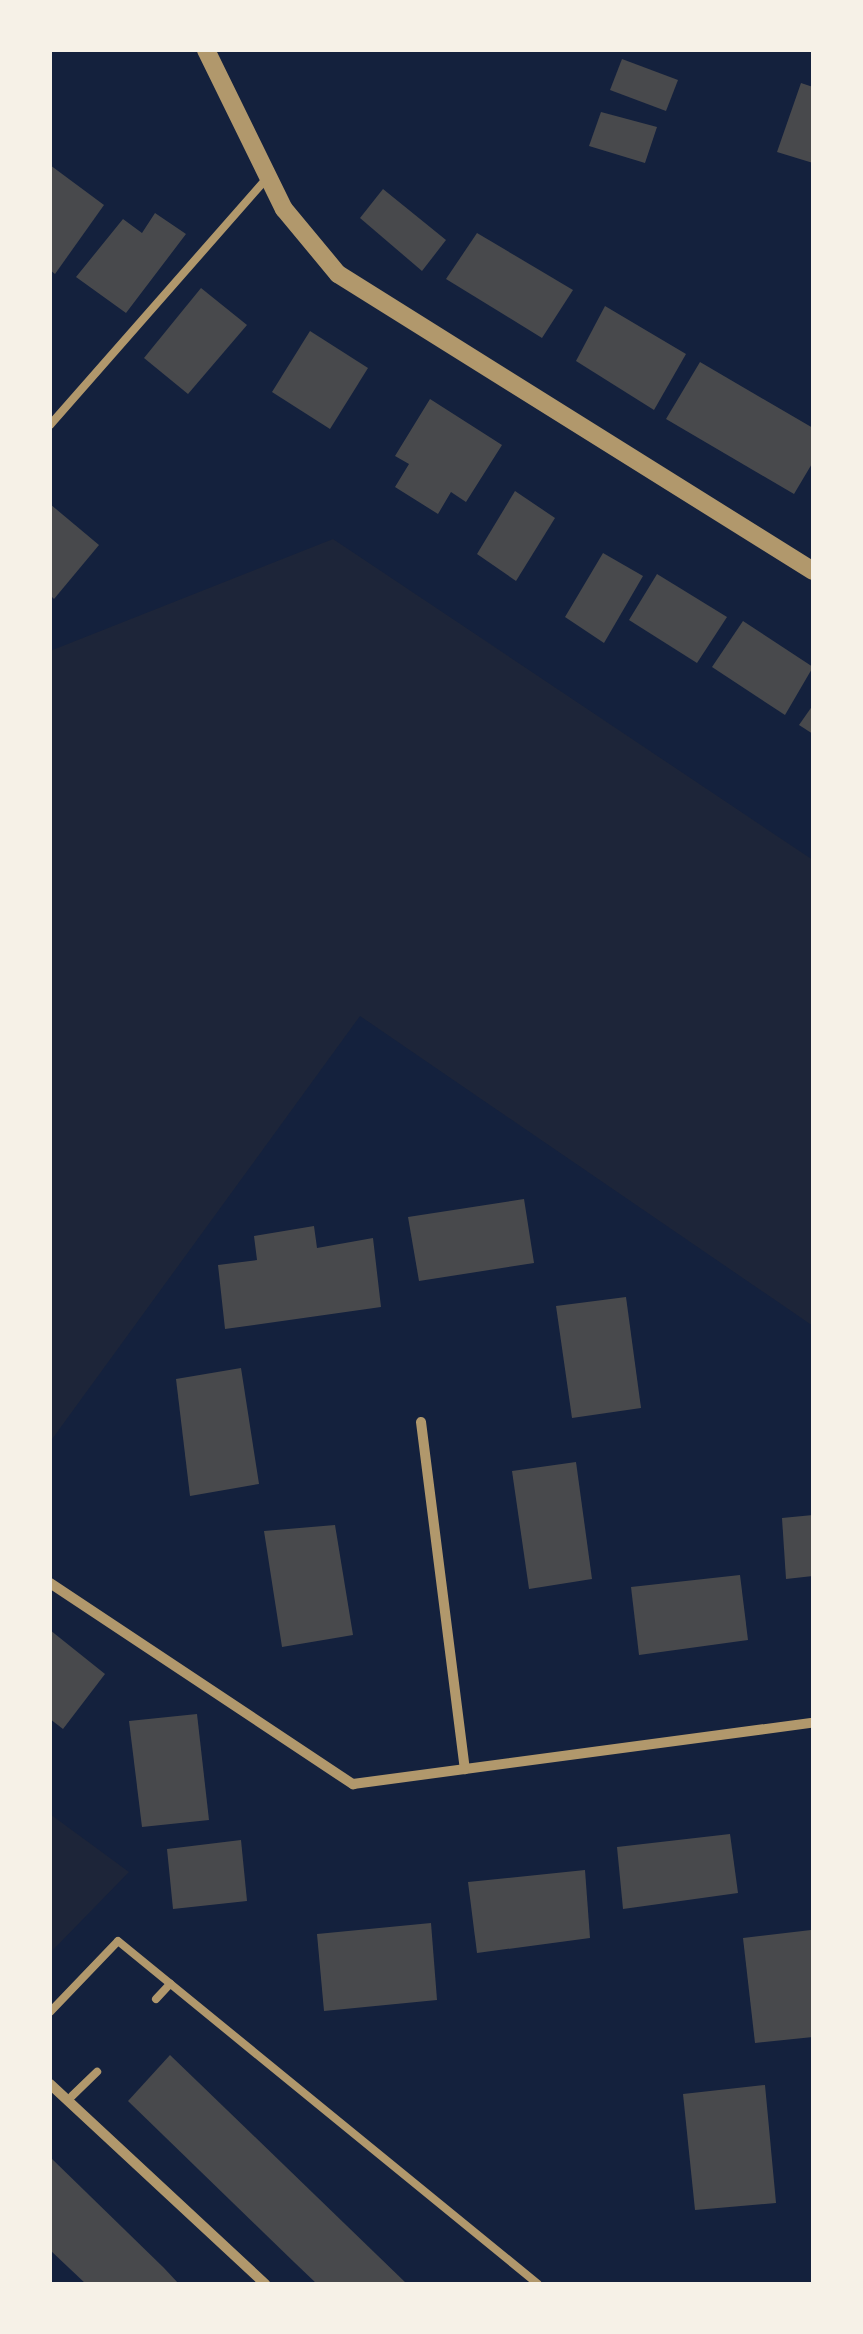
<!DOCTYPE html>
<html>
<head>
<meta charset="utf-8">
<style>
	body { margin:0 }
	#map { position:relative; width:863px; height:2334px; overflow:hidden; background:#14213d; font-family:"Crimson Pro",serif }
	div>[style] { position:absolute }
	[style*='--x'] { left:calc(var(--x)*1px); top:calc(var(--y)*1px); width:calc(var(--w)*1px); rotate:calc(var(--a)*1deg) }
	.green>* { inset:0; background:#1d2539 }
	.building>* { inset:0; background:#48494c }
	.service>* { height:8px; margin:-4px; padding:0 4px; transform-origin:4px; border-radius:4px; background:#b1986c }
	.minor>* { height:10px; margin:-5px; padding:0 5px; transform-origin:5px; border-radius:5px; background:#b1986c }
	.tertiary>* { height:18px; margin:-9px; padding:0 9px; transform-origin:9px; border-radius:9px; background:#b1986c }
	span { translate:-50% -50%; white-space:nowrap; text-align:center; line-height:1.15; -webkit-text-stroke:10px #f6f1e7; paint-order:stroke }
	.frame { position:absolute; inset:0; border:52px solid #f6f1e7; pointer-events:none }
</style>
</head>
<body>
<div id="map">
	<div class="green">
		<div style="clip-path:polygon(333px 539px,813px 860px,813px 1326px,360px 1016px,50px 1442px,50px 651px)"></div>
		<div style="clip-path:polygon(50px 1814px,129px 1872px,50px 1953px)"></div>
	</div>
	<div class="building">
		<div style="clip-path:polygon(622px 59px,678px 80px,666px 111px,610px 90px)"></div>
		<div style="clip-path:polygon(801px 83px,813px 87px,813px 163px,777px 152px)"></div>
		<div style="clip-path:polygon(601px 112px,657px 127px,645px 163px,589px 146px)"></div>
		<div style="clip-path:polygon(50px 165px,104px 205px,55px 274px,50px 270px)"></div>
		<div style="clip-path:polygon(383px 189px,446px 240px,422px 271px,360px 218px)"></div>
		<div style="clip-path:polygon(155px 213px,186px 234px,126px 313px,76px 277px,123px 219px,142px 233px)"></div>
		<div style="clip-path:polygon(477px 233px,573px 290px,542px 338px,446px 279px)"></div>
		<div style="clip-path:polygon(201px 288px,247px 325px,188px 394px,144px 358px)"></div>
		<div style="clip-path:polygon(605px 306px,686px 354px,654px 410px,576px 361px)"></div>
		<div style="clip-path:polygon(310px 331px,368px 368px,330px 429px,272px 392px)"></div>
		<div style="clip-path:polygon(700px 362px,813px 428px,813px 462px,794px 494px,666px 419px)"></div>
		<div style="clip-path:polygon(430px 399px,502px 445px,466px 502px,451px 492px,438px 514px,395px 487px,409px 464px,395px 456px)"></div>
		<div style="clip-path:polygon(515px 491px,555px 518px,516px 581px,477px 554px)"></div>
		<div style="clip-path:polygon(50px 504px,99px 545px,54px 599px,50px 595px)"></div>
		<div style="clip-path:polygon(603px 553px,643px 576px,604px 643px,565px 617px)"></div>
		<div style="clip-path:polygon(657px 574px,727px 617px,697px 663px,629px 620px)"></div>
		<div style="clip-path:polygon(743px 621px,813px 667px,785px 715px,712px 667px)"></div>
		<div style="clip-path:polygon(813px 705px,813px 734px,799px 725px)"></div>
		<div style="clip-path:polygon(524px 1199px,534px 1263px,419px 1281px,408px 1217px)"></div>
		<div style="clip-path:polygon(314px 1226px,317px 1248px,373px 1238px,381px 1307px,225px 1329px,218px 1265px,257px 1260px,254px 1236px)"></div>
		<div style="clip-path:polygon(626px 1297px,641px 1408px,572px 1418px,556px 1306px)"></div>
		<div style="clip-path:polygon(241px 1368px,259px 1484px,190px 1496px,176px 1379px)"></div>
		<div style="clip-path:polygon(576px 1462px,592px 1579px,529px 1589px,512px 1471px)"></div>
		<div style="clip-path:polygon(813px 1515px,813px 1576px,786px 1579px,782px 1518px)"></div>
		<div style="clip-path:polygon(335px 1525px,353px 1635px,282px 1647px,264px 1531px)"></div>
		<div style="clip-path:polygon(740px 1575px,748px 1640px,639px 1655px,631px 1587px)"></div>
		<div style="clip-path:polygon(50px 1630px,105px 1674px,63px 1729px,50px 1719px)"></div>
		<div style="clip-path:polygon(197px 1714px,209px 1820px,142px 1827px,129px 1721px)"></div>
		<div style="clip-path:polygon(730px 1834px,738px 1893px,623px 1909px,617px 1847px)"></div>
		<div style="clip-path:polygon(241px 1840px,247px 1901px,173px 1909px,167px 1849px)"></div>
		<div style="clip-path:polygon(585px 1870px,590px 1938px,477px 1953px,468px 1882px)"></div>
		<div style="clip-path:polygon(431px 1923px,437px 2000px,324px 2011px,317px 1934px)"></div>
		<div style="clip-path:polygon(811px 1930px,813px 2037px,755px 2043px,743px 1938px)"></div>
		<div style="clip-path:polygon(170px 2055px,198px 2082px,407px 2284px,317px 2284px,295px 2263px,128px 2101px)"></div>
		<div style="clip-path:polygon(765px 2085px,776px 2203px,695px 2210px,683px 2094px)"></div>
		<div style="clip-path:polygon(50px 2157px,164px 2268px,179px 2284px,86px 2284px,50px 2250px)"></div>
	</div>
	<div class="service">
		<div style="--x:50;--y:425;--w:330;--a:-48.7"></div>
		<div style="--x:156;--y:1999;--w:21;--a:-47"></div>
		<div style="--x:50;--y:2012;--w:98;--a:-46.2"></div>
		<div style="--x:118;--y:1941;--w:542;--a:39.24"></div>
		<div style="--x:72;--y:2096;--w:35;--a:-44"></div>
	</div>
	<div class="minor">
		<div style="--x:421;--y:1422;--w:350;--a:82.8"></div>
		<div style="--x:50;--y:1583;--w:364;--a:33.6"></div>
		<div style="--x:353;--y:1784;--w:464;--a:-7.6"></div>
		<div style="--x:50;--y:2084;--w:294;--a:42.9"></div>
	</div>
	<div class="tertiary">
		<div style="--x:206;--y:50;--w:177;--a:63.9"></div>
		<div style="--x:284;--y:209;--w:85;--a:50.3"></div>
		<div style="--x:338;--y:274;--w:560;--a:32.02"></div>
	</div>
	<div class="frame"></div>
</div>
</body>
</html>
